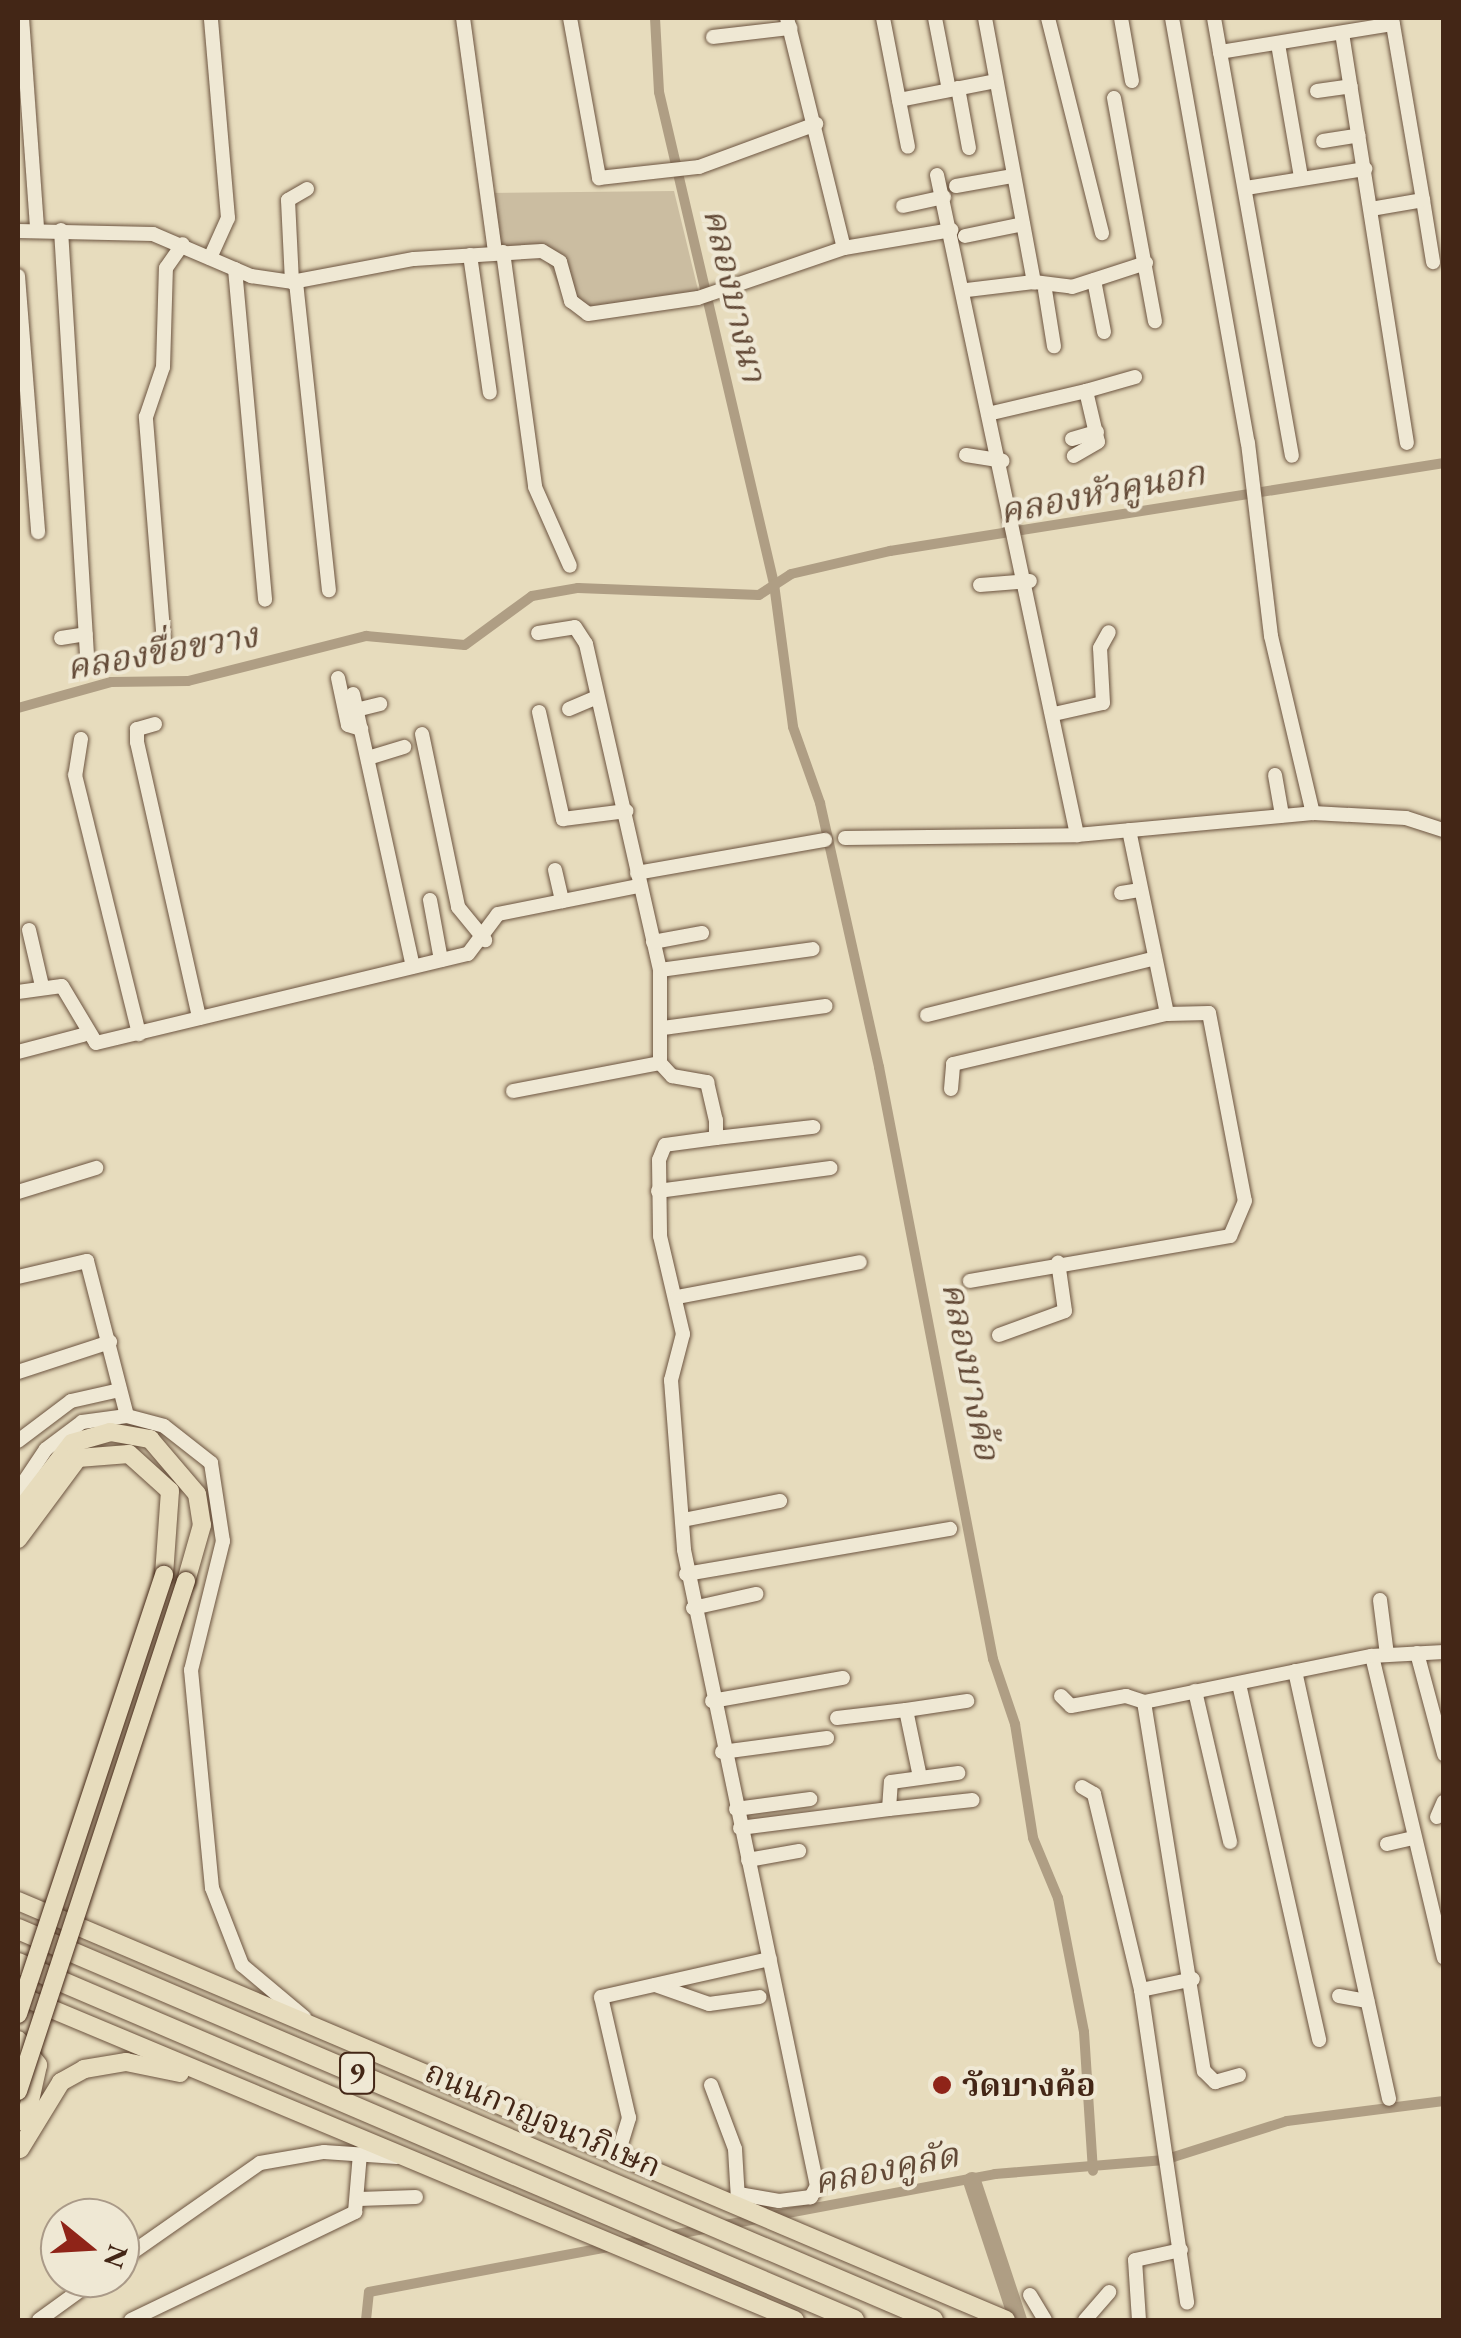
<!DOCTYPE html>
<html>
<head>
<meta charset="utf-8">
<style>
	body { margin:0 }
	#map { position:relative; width:1461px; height:2338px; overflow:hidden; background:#e7dcbd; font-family:"EB Garamond","Noto Serif Thai",serif }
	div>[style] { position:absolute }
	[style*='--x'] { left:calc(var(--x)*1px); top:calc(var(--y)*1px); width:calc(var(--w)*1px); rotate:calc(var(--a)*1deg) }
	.green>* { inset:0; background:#cbbda1 }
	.canal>* { height:10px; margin:-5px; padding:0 5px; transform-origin:5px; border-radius:5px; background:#af9e84 }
	.river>* { height:18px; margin:-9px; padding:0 9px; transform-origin:9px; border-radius:9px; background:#af9e84 }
	.roads { filter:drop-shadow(0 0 2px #6c5440) drop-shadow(0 0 2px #6c5440) }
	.minor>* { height:14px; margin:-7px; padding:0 7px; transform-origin:7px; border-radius:7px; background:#efe8d4 }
	.major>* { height:18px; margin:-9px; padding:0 9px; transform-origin:9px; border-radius:9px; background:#e7dcbd }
	.highway>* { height:20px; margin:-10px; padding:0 10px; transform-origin:10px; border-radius:10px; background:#e7dcbd }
	.bridges { filter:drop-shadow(0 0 2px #432616) drop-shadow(0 0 2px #432616) }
	.major-bridge>* { height:18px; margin:-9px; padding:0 9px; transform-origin:9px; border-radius:9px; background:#e7dcbd }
	.dots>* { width:28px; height:28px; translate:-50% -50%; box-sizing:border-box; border:5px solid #efe8d4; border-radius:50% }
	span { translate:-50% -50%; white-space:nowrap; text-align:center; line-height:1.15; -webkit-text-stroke:8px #efe8d4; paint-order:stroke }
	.shield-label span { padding:2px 8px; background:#efe8d4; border:2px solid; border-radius:8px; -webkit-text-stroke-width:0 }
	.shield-label { font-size:30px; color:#432616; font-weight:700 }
	.poi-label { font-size:32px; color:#432616; font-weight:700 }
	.left { translate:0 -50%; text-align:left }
	.street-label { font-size:32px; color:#432616 }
	.water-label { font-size:35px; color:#634a37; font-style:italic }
	.frame { position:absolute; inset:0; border:20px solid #432616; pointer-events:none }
	.north { position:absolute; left:40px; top:2198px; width:100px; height:100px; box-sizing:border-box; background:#efe8d4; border:2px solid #aa9a88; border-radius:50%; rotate:108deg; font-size:28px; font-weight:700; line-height:40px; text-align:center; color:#432616 }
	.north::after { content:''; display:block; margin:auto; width:35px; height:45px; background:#8f2418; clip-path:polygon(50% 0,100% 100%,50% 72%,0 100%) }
</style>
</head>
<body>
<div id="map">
	<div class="green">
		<div style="clip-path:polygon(674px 191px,700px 298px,587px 317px,568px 305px,546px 260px,490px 256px,483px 193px)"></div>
	</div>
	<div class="canal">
		<div style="--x:655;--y:18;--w:74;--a:86.9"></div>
		<div style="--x:659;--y:92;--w:505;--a:76.84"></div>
		<div style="--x:774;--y:584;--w:144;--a:82.4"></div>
		<div style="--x:793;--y:727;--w:81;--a:70.4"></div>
		<div style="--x:820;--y:803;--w:271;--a:77.4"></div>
		<div style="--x:879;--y:1067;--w:603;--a:79.1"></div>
		<div style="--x:993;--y:1659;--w:69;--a:71.3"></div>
		<div style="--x:1015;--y:1724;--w:115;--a:81"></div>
		<div style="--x:1033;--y:1838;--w:65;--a:67.4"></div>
		<div style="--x:1058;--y:1898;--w:136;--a:79"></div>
		<div style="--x:1084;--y:2032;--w:139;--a:86.3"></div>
		<div style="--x:18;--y:708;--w:97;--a:-15.6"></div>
		<div style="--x:111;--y:682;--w:77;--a:-0.7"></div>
		<div style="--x:188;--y:681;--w:184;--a:-14.2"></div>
		<div style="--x:366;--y:636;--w:99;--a:5.2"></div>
		<div style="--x:465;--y:645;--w:83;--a:-36.2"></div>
		<div style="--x:532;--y:596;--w:47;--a:-9.9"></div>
		<div style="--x:578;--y:588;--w:181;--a:2.2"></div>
		<div style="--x:759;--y:595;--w:38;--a:-33"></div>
		<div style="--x:791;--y:574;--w:102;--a:-13.1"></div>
		<div style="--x:890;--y:551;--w:561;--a:-9.03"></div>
		<div style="--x:366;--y:2320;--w:28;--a:-84"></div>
		<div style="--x:369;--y:2292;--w:637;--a:-10.67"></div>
		<div style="--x:995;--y:2174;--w:170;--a:-4.7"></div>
		<div style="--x:1164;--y:2160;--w:129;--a:-17.6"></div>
		<div style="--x:1287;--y:2121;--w:158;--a:-7.3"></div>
	</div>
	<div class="river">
		<div style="--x:972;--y:2181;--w:146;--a:71.7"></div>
	</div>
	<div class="roads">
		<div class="minor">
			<div style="--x:22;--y:18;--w:212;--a:85.9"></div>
			<div style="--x:463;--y:18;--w:236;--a:82.2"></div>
			<div style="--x:570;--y:18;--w:163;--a:79.7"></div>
			<div style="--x:599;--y:178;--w:101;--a:-6.3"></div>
			<div style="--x:699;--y:167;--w:125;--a:-20.2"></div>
			<div style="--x:787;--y:18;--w:237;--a:76.1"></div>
			<div style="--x:883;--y:18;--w:131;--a:79"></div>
			<div style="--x:935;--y:18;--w:73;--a:79"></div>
			<div style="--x:985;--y:18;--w:269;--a:79.5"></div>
			<div style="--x:1034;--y:282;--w:38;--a:7"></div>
			<div style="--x:1072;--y:287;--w:78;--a:-18"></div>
			<div style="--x:1048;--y:18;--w:222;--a:75.9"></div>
			<div style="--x:1121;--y:18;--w:64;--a:80.1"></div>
			<div style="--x:1172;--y:18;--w:432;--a:79.9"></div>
			<div style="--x:1248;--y:443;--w:194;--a:83.2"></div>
			<div style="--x:1271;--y:636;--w:182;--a:76.7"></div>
			<div style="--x:1214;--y:18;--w:35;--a:80"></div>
			<div style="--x:1220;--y:52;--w:175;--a:-9.2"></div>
			<div style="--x:1342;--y:33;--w:415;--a:81"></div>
			<div style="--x:713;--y:37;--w:78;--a:-6.7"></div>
			<div style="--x:1278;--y:44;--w:135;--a:80.2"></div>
			<div style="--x:1220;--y:52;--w:410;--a:79.9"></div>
			<div style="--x:958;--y:88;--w:61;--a:79.6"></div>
			<div style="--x:1317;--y:91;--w:34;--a:-8"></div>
			<div style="--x:1114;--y:98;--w:227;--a:79.6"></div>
			<div style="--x:899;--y:100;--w:99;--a:-11.1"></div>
			<div style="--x:1323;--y:141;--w:36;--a:-9"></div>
			<div style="--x:937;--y:175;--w:675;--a:78.02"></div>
			<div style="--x:956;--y:186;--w:58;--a:-10"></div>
			<div style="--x:1246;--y:188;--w:121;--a:-9.1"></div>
			<div style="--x:1423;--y:200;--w:63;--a:80.8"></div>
			<div style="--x:903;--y:206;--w:42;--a:-12.4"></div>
			<div style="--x:1371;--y:209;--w:53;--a:-9.8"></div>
			<div style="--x:1423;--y:200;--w:185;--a:-99.7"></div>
			<div style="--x:61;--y:230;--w:428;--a:86.5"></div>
			<div style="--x:18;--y:231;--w:135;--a:1.3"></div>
			<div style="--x:153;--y:234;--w:107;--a:23.2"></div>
			<div style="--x:251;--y:276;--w:41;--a:8.3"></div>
			<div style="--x:292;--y:282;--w:124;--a:-10.7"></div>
			<div style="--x:414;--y:259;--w:128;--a:-3.6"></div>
			<div style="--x:542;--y:251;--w:21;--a:31"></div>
			<div style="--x:560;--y:262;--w:41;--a:74.2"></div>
			<div style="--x:571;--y:301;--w:21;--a:37"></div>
			<div style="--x:588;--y:314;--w:111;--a:-8.3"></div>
			<div style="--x:698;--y:298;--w:154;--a:-18.9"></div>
			<div style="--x:844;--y:248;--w:109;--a:-9.5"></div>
			<div style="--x:965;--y:236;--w:59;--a:-11.7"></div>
			<div style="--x:503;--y:252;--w:237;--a:82.2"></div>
			<div style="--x:535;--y:487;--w:86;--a:66.1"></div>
			<div style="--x:470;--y:255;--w:139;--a:81.8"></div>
			<div style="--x:210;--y:258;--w:44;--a:-65.8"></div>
			<div style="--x:228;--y:218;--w:201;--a:-94.9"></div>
			<div style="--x:235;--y:269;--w:332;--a:84.8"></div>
			<div style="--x:18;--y:276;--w:257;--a:85.5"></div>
			<div style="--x:1094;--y:280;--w:53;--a:79.1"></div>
			<div style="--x:292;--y:282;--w:82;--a:-92.8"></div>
			<div style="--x:288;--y:200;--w:22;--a:-30"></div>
			<div style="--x:296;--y:282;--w:310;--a:83.9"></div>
			<div style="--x:967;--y:290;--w:67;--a:-6.8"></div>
			<div style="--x:1045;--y:290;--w:57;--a:80.9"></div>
			<div style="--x:1086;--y:391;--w:51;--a:-15.9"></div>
			<div style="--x:992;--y:413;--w:97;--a:-13.2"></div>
			<div style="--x:1086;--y:391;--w:52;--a:76.8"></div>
			<div style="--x:1098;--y:442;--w:28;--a:150"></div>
			<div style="--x:1072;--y:439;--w:26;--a:-16"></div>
			<div style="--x:966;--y:455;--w:37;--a:9"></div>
			<div style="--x:980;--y:585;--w:50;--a:-4.6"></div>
			<div style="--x:538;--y:633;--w:37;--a:-9"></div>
			<div style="--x:575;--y:627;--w:20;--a:57"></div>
			<div style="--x:586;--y:644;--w:334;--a:77.2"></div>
			<div style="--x:660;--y:970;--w:93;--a:90"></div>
			<div style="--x:660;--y:1063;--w:18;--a:47"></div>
			<div style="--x:672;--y:1076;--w:36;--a:10"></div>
			<div style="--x:707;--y:1082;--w:39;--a:77"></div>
			<div style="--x:716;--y:1120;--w:18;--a:90"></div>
			<div style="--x:716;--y:1138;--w:51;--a:172.2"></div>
			<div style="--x:665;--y:1145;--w:16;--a:112"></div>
			<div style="--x:659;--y:1160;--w:76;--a:89.2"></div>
			<div style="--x:660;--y:1236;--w:101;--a:76.8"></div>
			<div style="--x:683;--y:1334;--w:48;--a:104.6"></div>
			<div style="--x:671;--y:1380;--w:170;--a:85.6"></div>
			<div style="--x:684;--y:1550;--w:650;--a:78.19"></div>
			<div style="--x:817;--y:2186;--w:13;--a:119"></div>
			<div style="--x:811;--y:2197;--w:32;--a:173"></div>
			<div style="--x:779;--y:2201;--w:41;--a:-170.1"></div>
			<div style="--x:61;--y:638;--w:25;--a:-9"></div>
			<div style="--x:164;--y:643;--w:227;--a:-94.6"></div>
			<div style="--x:146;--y:417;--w:53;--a:-71.2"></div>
			<div style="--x:163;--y:367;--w:99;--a:-88.3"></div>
			<div style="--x:166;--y:268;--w:29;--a:-55"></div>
			<div style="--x:338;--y:678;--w:48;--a:78"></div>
			<div style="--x:348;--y:725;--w:14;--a:17"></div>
			<div style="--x:353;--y:694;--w:279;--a:77.6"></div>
			<div style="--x:569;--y:709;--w:30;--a:-23"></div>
			<div style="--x:356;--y:710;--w:25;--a:-14"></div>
			<div style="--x:539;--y:712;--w:110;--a:77.4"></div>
			<div style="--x:563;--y:819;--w:64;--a:-7.2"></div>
			<div style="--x:1054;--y:714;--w:50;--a:-12.7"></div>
			<div style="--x:1103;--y:703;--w:55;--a:-93.1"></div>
			<div style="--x:1100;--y:648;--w:18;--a:-61"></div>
			<div style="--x:155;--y:724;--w:19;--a:164"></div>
			<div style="--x:137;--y:729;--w:13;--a:90"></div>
			<div style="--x:137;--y:742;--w:283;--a:77.3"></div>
			<div style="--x:422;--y:734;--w:177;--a:78.2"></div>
			<div style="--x:458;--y:907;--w:43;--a:50.7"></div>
			<div style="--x:81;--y:739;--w:36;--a:99"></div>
			<div style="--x:75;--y:775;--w:267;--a:76.1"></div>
			<div style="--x:368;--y:758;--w:38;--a:-17"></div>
			<div style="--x:1275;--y:775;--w:41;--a:80.1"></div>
			<div style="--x:1129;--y:830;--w:188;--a:78.3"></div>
			<div style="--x:845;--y:838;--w:232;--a:-0.7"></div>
			<div style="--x:1077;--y:835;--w:237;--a:-5.3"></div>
			<div style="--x:1313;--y:813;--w:93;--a:3.1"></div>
			<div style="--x:1406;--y:818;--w:40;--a:18"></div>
			<div style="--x:555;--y:870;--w:32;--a:77"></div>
			<div style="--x:637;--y:873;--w:191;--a:-10"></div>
			<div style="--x:1121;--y:893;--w:18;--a:-9"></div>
			<div style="--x:430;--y:900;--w:61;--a:79.6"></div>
			<div style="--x:29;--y:930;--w:57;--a:76.9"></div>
			<div style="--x:653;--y:942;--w:50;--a:-10.4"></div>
			<div style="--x:660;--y:970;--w:154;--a:-7.8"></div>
			<div style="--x:18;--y:992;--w:44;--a:-7.8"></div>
			<div style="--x:62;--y:986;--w:66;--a:59.2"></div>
			<div style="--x:96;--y:1043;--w:382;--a:-13.5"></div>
			<div style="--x:468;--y:954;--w:50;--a:-53.1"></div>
			<div style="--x:498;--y:914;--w:143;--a:-11.3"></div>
			<div style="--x:927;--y:1015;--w:232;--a:-14"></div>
			<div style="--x:663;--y:1028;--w:164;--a:-7.7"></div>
			<div style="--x:18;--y:1052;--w:67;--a:-14.7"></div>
			<div style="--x:951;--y:1089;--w:25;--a:-85"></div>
			<div style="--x:953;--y:1064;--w:220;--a:-13.2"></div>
			<div style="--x:1167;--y:1014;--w:42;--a:-1.4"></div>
			<div style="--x:1209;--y:1013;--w:191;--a:79.2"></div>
			<div style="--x:1245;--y:1201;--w:38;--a:113"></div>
			<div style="--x:1230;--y:1236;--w:264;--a:170.2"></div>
			<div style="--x:513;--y:1091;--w:150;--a:-10.8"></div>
			<div style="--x:716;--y:1138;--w:98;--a:-6.5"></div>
			<div style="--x:658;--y:1191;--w:174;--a:-7.6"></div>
			<div style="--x:18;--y:1192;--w:82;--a:-17.1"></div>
			<div style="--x:18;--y:1277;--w:71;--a:-13.1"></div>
			<div style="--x:87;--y:1261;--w:160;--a:75.5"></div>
			<div style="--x:677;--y:1297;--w:186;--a:-10.8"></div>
			<div style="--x:999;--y:1335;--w:70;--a:-20"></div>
			<div style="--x:1065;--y:1311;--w:49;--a:-98.1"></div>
			<div style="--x:18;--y:1372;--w:97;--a:-18.1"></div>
			<div style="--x:18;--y:1441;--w:66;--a:-37"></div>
			<div style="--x:71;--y:1401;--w:50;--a:-12.7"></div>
			<div style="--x:18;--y:1491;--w:50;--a:-56.3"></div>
			<div style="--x:46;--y:1449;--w:45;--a:-36.9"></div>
			<div style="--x:82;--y:1422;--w:45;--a:-7.6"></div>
			<div style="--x:127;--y:1416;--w:38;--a:15"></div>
			<div style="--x:164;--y:1426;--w:60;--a:38.2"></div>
			<div style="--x:211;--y:1463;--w:79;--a:81.3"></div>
			<div style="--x:223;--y:1541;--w:133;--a:103.9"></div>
			<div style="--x:191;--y:1670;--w:219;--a:84.5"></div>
			<div style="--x:212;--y:1888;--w:83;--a:68.7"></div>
			<div style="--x:242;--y:1965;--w:81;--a:40"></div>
			<div style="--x:683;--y:1520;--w:99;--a:-11.1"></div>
			<div style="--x:686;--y:1574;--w:268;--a:-9.7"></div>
			<div style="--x:1380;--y:1600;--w:55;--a:82.7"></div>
			<div style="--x:693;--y:1608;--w:65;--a:-12.5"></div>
			<div style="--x:1417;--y:1653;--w:105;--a:75"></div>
			<div style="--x:1372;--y:1656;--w:310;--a:76.6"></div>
			<div style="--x:1295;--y:1671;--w:438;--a:77.6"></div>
			<div style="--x:1239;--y:1684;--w:365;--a:77.3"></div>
			<div style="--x:1195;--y:1691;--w:155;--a:76.9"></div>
			<div style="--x:1061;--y:1696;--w:14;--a:45"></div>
			<div style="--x:1071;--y:1706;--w:56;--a:-10.3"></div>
			<div style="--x:1126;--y:1696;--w:19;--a:18"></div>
			<div style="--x:1144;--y:1702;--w:232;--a:-11.5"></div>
			<div style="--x:1371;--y:1656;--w:73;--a:-3.1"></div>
			<div style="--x:712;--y:1701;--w:133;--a:-10"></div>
			<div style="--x:1144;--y:1702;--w:374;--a:80.8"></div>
			<div style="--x:1204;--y:2071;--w:16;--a:45"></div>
			<div style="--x:1215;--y:2082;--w:25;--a:-16"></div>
			<div style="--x:906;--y:1710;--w:62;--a:-8.4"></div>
			<div style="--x:837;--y:1718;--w:69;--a:-6.6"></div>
			<div style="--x:906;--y:1710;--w:68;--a:78.2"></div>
			<div style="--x:722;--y:1752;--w:106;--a:-7.6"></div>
			<div style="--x:1082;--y:1787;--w:14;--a:30"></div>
			<div style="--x:1094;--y:1794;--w:202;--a:76.5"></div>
			<div style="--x:1141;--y:1990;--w:316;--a:81.6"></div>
			<div style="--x:736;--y:1809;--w:75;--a:-7.7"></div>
			<div style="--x:889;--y:1809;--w:84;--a:-6.1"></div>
			<div style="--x:1437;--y:1817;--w:17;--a:-66"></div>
			<div style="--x:740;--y:1828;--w:150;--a:-7.3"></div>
			<div style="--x:889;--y:1809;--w:27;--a:-86"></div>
			<div style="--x:891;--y:1782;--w:68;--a:-7.7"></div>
			<div style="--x:1387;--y:1844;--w:28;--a:-13"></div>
			<div style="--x:748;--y:1860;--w:52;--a:-10"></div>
			<div style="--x:655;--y:1985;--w:57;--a:19.4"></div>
			<div style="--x:709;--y:2004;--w:51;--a:-7.8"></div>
			<div style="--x:1141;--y:1990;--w:53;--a:-11.9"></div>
			<div style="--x:1339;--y:1996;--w:29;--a:10"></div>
			<div style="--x:711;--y:2085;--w:68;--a:69.4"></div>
			<div style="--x:735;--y:2149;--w:51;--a:86.6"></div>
			<div style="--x:618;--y:2154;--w:38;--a:-73"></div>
			<div style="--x:629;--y:2118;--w:124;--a:-103"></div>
			<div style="--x:601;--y:1997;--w:173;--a:-12.7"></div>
			<div style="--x:359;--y:2199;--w:57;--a:-2"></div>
			<div style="--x:120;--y:2261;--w:171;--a:-35"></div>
			<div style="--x:260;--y:2163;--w:65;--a:-9.8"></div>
			<div style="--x:324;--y:2152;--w:73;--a:3.9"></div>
			<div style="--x:1030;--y:2295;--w:29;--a:59"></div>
			<div style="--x:39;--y:2320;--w:72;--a:-35.9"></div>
			<div style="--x:131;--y:2320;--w:249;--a:-25.7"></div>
			<div style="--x:355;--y:2212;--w:58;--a:-85.1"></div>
			<div style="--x:1085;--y:2320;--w:37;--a:-49"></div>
			<div style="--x:1139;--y:2320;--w:60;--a:-93.8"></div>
			<div style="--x:1135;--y:2260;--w:47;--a:-12.3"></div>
		</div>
		<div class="major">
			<div style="--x:18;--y:1513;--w:88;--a:-52.4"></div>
			<div style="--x:72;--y:1443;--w:40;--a:-16"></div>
			<div style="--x:110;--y:1432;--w:41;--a:9.9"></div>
			<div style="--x:150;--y:1439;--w:72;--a:49.5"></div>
			<div style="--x:197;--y:1494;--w:31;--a:81"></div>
			<div style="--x:202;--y:1525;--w:58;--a:105.9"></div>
			<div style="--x:18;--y:1539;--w:101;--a:-53.5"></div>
			<div style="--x:78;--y:1458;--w:51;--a:-4.5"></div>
			<div style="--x:129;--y:1454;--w:55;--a:42.1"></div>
			<div style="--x:170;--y:1491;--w:84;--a:94.1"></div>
			<div style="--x:18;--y:1901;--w:1073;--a:22.98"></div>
			<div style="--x:18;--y:1995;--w:842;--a:22.7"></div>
			<div style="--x:18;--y:2040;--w:32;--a:51"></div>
			<div style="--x:38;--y:2065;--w:59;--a:102.6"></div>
			<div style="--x:20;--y:2149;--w:79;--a:-58.5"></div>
			<div style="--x:61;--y:2082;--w:26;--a:-29"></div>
			<div style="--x:84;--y:2069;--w:43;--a:-9.5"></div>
			<div style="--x:126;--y:2062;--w:55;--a:11.5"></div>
		</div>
		<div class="highway">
			<div style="--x:18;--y:1929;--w:995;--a:23.14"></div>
			<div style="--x:18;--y:1963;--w:909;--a:23.12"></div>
		</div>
	</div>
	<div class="bridges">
		<div class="major-bridge">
			<div style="--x:18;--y:2014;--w:463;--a:-71.6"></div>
			<div style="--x:18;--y:2091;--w:537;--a:-71.77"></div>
		</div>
	</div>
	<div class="dots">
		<div style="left:942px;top:2085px;background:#8f2418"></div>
	</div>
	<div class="shield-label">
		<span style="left:357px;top:2073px">9</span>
	</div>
	<div class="poi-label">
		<span class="left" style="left:962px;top:2085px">วัดบางค้อ</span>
	</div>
	<div class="street-label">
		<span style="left:543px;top:2119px;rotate:23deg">ถนนกาญจนาภิเษก</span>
	</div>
	<div class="water-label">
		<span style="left:735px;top:295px;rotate:77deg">คลองบางนา</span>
		<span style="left:1102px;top:492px;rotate:-11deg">คลองหัวคูนอก</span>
		<span style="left:162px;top:651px;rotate:-10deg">คลองขื่อขวาง</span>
		<span style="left:971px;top:1371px;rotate:79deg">คลองบางค้อ</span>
		<span style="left:886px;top:2168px;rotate:-11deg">คลองคูลัด</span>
	</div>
	<div class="frame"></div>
	<div class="north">N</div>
</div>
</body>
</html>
